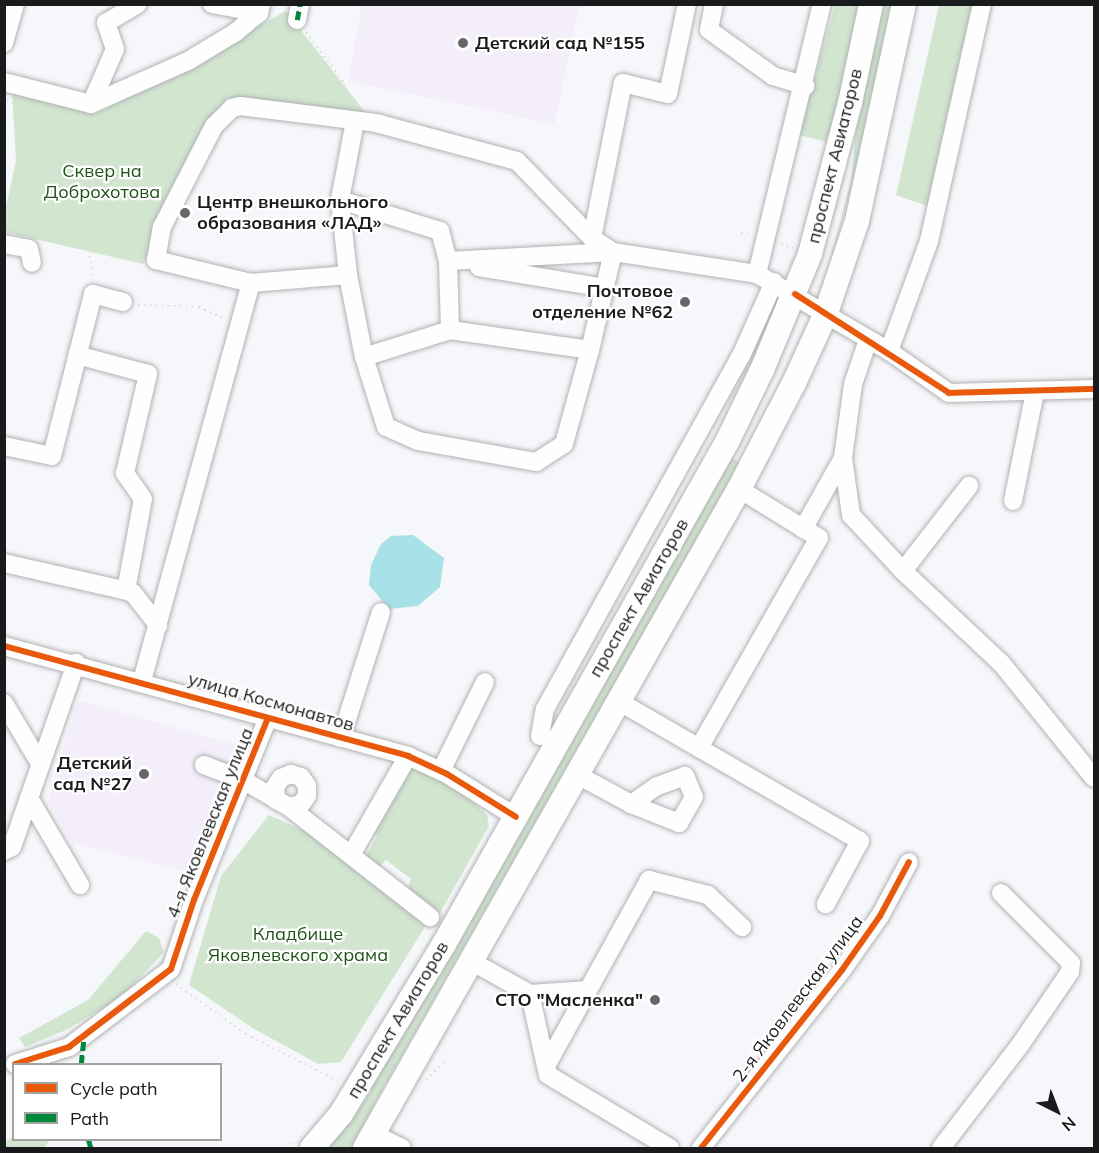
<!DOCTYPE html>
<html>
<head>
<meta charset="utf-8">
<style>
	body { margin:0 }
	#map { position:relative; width:1099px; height:1153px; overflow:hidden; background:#f6f7fa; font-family:Mulish,sans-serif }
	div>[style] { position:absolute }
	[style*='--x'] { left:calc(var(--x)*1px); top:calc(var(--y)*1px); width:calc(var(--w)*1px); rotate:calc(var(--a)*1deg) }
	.education>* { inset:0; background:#f4eefb }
	.green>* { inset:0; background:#d1e5cf }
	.water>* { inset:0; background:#a9e1e8 }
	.path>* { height:2px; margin-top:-1px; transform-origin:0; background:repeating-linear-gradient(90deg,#dadadb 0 1.5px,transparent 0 6px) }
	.roads { filter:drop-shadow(0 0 2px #b1b2b4) drop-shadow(0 0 2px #b1b2b4) }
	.minor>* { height:18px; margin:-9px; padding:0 9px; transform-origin:9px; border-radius:9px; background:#fefefe }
	.major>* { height:24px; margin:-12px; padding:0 12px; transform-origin:12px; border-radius:12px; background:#fefefe }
	.quiet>* { height:4.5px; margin-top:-2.25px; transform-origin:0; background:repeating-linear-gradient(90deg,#00873e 0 9px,transparent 0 13.5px) }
	.cycleway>* { height:6px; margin:-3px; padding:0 3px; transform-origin:3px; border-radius:3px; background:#e8590c }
	.dots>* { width:16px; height:16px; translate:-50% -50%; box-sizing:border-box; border:3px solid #fff; border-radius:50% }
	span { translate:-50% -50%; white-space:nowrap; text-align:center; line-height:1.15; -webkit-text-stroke:4.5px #fff; paint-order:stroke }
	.poi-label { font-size:18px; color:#191a1c; font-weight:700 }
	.left { translate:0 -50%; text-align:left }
	.right { translate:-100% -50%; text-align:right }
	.street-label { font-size:18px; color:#191a1c }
	.park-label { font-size:18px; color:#1d5315 }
	.frame { position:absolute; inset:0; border:6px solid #191a1c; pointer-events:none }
	.legend { position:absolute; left:12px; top:1063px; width:210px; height:78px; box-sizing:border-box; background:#fff; border:2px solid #a3a3a4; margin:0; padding:8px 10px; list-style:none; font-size:18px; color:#191a1c }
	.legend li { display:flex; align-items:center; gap:12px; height:30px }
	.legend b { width:30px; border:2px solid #a3a3a4 }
	.north { position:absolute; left:1027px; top:1081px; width:60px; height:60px; -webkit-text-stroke:4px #fff; paint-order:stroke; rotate:138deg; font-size:16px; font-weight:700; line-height:24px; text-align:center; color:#191a1c }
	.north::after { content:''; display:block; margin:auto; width:21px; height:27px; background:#191a1c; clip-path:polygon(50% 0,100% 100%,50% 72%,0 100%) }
</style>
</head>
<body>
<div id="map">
	<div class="education">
		<div style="clip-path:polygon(362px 5px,580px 5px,554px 124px,348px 81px)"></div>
		<div style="clip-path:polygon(78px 700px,243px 747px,195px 873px,71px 842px,48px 800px)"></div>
	</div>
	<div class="green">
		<div style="clip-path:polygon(835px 5px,862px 5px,831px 143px,799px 135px)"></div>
		<div style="clip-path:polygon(882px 5px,892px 5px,854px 179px,827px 272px,851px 181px,857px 124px)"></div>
		<div style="clip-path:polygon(939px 5px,972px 5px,927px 206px,896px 195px)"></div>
		<div style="clip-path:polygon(286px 11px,368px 116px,227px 98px,178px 180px,143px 264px,5px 232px,5px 211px,16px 161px,12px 90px,96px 114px)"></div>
		<div style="clip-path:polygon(731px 458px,741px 463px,378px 1097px,353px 1148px,327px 1148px,359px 1107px,452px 950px)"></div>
		<div style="clip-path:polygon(414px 764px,450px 781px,487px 815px,489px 826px,440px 913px,407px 891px,411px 879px,386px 860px,378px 868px,365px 858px,377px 836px,371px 833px,407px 767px)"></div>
		<div style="clip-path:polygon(269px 815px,334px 844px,331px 851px,380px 890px,387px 888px,426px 925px,341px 1062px,318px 1064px,251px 1027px,189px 985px,221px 876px)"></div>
		<div style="clip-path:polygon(146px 931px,159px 938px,164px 952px,122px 997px,66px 1030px,25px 1047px,19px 1038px,88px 1000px)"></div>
		<div style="clip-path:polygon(13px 1137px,14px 1140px,50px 1140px,44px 1148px,5px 1148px,5px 1142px)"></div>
	</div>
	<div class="water">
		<div style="clip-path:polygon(413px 535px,444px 558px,440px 587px,418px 606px,389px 609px,369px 585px,371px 565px,381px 544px,391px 536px)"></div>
	</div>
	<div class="path">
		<div style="--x:306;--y:32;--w:65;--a:53.1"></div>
		<div style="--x:251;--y:42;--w:35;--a:-25"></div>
		<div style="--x:223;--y:59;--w:125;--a:11.6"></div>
		<div style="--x:345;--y:84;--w:21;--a:73"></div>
		<div style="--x:250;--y:90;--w:69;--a:-56.3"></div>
		<div style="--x:147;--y:98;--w:31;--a:13"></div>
		<div style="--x:177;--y:105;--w:11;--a:41"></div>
		<div style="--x:7;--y:100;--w:27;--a:27"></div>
		<div style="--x:31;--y:112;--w:74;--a:50.5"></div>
		<div style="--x:118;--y:111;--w:29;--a:20"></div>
		<div style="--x:85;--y:128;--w:37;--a:38"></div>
		<div style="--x:22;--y:164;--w:51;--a:12.4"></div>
		<div style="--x:88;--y:167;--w:31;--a:-32"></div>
		<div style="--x:114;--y:151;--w:72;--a:-42.2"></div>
		<div style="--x:167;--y:103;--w:16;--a:-83"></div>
		<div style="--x:51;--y:170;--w:21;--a:79"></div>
		<div style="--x:99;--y:177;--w:16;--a:-140"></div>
		<div style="--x:87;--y:167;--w:17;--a:152"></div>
		<div style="--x:72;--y:175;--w:10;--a:73"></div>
		<div style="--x:75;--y:185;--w:10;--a:29"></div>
		<div style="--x:84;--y:190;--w:9;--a:0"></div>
		<div style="--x:93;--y:190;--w:14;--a:-65"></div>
		<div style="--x:99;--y:177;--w:56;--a:-3.1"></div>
		<div style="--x:155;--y:174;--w:32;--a:-94"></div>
		<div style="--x:153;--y:142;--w:19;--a:-137"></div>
		<div style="--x:93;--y:190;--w:54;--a:51"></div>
		<div style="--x:127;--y:232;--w:24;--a:171"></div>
		<div style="--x:103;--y:236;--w:31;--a:-165"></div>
		<div style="--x:73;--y:228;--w:9;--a:162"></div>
		<div style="--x:64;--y:231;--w:48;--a:-156.6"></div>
		<div style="--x:20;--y:212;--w:14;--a:-129"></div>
		<div style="--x:11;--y:201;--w:44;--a:-74.1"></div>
		<div style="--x:23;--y:159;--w:104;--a:-26.8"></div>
		<div style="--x:73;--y:228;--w:27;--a:54"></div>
		<div style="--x:89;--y:250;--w:30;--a:81"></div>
		<div style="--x:64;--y:230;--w:45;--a:-69.1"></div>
		<div style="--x:127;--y:232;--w:183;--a:-63.4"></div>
		<div style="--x:741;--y:233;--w:9;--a:13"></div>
		<div style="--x:49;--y:241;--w:41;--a:12.7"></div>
		<div style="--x:781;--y:244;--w:13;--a:18"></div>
		<div style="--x:138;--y:305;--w:61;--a:1.9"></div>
		<div style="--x:199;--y:307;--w:29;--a:25"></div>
		<div style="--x:410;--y:785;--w:114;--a:78.9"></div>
		<div style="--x:373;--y:852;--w:120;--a:-13.5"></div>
		<div style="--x:176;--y:984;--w:86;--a:35.5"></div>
		<div style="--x:246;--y:1034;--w:103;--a:27.1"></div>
		<div style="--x:426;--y:1080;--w:27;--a:-45"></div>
		<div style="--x:288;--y:1148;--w:8;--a:-40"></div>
	</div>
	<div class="roads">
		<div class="minor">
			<div style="--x:212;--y:4;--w:48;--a:10.8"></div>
			<div style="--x:714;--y:4;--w:26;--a:101"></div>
			<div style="--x:709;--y:30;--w:79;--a:35.7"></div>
			<div style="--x:773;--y:76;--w:34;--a:17"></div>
			<div style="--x:297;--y:20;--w:16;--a:-79"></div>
			<div style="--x:4;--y:43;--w:41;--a:-74.2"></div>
			<div style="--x:4;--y:82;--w:90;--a:14.2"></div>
			<div style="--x:91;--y:104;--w:106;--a:-23.9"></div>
			<div style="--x:188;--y:61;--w:56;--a:-31.1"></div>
			<div style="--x:236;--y:32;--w:30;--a:-40"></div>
			<div style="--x:259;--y:13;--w:9;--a:-77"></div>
			<div style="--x:91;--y:104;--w:60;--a:-66.4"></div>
			<div style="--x:115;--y:49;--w:28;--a:-109"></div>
			<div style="--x:106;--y:23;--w:37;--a:-31"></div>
			<div style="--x:355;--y:121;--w:80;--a:100.8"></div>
			<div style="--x:340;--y:200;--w:75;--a:83.9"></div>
			<div style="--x:348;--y:275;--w:84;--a:79"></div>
			<div style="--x:340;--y:200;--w:105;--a:17.2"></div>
			<div style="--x:440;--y:231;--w:31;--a:75"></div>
			<div style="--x:448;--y:261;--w:69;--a:88.3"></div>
			<div style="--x:592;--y:238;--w:158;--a:-78.7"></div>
			<div style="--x:623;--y:83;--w:46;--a:13.7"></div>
			<div style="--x:668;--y:94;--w:92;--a:-78.1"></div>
			<div style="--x:4;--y:244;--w:25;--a:11"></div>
			<div style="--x:29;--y:249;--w:14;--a:78"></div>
			<div style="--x:448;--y:261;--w:165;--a:-3.1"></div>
			<div style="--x:613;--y:252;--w:101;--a:103.2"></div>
			<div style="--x:590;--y:350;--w:98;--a:105.5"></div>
			<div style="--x:564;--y:444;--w:33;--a:147"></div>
			<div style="--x:536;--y:462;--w:120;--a:-169.9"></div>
			<div style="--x:418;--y:441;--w:35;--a:-156"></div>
			<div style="--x:386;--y:427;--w:73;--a:-107.4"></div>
			<div style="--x:364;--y:357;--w:90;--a:-17.4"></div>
			<div style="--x:450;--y:330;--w:141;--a:8.1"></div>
			<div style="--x:479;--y:267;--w:127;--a:9.5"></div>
			<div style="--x:757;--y:274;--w:278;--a:-76.5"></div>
			<div style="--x:251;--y:283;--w:97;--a:-4.7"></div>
			<div style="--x:868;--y:340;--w:46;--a:108.8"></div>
			<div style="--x:853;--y:384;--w:75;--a:97.7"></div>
			<div style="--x:843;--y:458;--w:58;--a:82"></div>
			<div style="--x:851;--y:515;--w:76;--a:47.1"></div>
			<div style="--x:903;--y:571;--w:136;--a:43.2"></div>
			<div style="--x:1002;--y:664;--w:146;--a:51.1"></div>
			<div style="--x:889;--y:351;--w:117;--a:-70"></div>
			<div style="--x:929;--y:241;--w:243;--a:-77.4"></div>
			<div style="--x:4;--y:446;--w:49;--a:11.8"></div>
			<div style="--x:52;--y:456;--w:167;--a:-75.8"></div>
			<div style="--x:93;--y:294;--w:31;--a:15"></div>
			<div style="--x:1013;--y:501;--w:111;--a:-78.6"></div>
			<div style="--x:803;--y:529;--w:81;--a:-60.6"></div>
			<div style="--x:4;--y:563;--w:122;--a:12.8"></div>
			<div style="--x:123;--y:590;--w:6;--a:-51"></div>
			<div style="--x:127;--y:585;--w:87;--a:-79.5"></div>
			<div style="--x:143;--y:499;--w:32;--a:-125"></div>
			<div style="--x:125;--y:473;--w:102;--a:-76.9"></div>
			<div style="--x:148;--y:374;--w:73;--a:-165"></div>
			<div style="--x:903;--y:571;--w:108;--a:-52.2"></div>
			<div style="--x:123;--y:590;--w:10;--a:17"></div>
			<div style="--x:133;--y:593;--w:41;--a:52"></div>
			<div style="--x:4;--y:646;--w:419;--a:15.2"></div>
			<div style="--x:408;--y:756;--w:43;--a:24.8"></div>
			<div style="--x:447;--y:774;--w:81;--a:31.9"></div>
			<div style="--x:142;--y:681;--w:413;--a:-74.7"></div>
			<div style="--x:251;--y:283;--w:98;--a:-166.4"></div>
			<div style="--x:156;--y:260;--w:34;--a:-80"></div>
			<div style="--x:162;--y:227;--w:114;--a:-62.8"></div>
			<div style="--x:214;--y:126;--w:25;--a:-45"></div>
			<div style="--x:232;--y:108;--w:8;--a:-14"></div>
			<div style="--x:240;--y:106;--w:137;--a:7.1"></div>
			<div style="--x:376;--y:123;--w:146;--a:15.1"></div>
			<div style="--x:517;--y:161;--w:107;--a:45.8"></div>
			<div style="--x:592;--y:238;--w:25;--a:34"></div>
			<div style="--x:613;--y:252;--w:146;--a:8.7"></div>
			<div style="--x:757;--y:274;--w:153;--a:30.3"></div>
			<div style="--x:889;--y:351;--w:73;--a:35"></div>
			<div style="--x:949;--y:393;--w:145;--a:-1.6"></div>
			<div style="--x:618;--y:701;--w:94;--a:30.1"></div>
			<div style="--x:699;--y:748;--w:242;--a:-60.3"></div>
			<div style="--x:819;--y:538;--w:94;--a:-148.5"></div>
			<div style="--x:4;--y:703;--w:72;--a:59.2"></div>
			<div style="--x:540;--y:736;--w:27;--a:-80"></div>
			<div style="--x:545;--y:709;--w:404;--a:-61"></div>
			<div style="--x:741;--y:356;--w:81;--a:-66"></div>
			<div style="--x:341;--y:738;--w:132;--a:-72.4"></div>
			<div style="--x:699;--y:748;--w:186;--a:30"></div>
			<div style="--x:860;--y:841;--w:72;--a:118.4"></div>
			<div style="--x:204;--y:765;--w:42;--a:21"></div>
			<div style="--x:243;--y:780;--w:53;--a:30.4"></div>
			<div style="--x:289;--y:807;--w:179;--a:38"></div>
			<div style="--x:441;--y:771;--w:99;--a:-63.7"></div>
			<div style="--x:576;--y:774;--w:63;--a:28.6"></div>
			<div style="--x:631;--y:804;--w:52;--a:21.6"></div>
			<div style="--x:679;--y:823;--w:30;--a:-60"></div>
			<div style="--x:694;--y:797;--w:23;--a:-113"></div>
			<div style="--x:685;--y:776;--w:30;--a:160"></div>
			<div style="--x:657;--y:786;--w:32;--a:145"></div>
			<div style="--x:29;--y:798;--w:101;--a:59.6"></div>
			<div style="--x:276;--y:800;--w:13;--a:-94"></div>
			<div style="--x:275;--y:787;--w:11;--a:-56"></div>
			<div style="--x:281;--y:778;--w:11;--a:-22"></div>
			<div style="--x:291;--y:774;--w:10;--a:17"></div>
			<div style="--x:301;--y:777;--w:11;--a:56"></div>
			<div style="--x:307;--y:786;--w:10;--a:90"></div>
			<div style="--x:307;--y:796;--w:10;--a:127"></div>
			<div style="--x:301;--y:804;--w:12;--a:166"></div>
			<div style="--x:4;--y:851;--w:9;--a:-27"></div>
			<div style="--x:12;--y:847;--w:195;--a:-70.8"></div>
			<div style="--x:351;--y:855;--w:114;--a:-60.1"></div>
			<div style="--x:471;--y:961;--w:68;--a:29.2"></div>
			<div style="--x:530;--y:994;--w:58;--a:-3.9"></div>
			<div style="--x:530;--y:994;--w:83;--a:77.5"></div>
			<div style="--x:548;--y:1075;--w:142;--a:30.9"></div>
			<div style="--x:15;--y:1064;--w:57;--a:-17.5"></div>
			<div style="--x:69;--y:1047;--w:128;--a:-37.4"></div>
			<div style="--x:171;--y:969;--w:73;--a:-71.6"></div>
			<div style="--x:194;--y:900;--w:196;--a:-67.9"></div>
			<div style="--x:546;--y:1066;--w:213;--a:-61"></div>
			<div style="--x:649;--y:880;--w:61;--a:14.3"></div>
			<div style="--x:708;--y:895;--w:47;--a:43.3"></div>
			<div style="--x:371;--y:1133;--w:34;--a:26"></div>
			<div style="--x:701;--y:1148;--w:227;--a:-51.6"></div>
			<div style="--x:842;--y:970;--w:66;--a:-54.9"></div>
			<div style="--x:880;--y:916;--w:61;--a:-61.8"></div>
			<div style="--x:941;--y:1148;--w:130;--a:-52.5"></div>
			<div style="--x:1020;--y:1045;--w:88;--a:-55.6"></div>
			<div style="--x:1070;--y:972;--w:9;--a:-84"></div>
			<div style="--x:1071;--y:963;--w:99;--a:-135"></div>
		</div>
		<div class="major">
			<div style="--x:312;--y:1148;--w:45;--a:-49.5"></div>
			<div style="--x:341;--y:1114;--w:199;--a:-58.8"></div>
			<div style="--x:444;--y:944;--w:576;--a:-60.59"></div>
			<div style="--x:727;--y:442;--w:80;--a:-64.1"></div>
			<div style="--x:762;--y:370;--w:126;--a:-67.5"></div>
			<div style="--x:810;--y:254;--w:156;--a:-75.2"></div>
			<div style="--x:850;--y:103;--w:101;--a:-78"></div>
			<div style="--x:365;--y:1148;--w:758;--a:-60.42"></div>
			<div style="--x:739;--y:489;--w:119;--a:-62.6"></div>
			<div style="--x:794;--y:383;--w:77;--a:-65.4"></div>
			<div style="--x:826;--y:313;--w:97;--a:-71.4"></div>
			<div style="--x:857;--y:221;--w:222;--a:-77.8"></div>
		</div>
	</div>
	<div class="quiet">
		<div style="--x:297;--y:20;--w:16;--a:-79"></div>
		<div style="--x:81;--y:1064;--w:29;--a:-84"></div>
		<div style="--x:89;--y:1140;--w:8;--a:76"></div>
	</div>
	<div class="cycleway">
		<div style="--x:795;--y:294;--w:183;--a:32.7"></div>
		<div style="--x:949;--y:393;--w:145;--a:-1.6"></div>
		<div style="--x:4;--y:646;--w:419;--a:15.2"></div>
		<div style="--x:408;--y:756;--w:43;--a:24.8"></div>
		<div style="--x:447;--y:774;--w:81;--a:31.9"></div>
		<div style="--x:15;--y:1064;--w:57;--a:-17.5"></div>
		<div style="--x:69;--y:1047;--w:128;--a:-37.4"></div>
		<div style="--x:171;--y:969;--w:73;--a:-71.6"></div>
		<div style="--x:194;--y:900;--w:196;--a:-67.9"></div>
		<div style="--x:701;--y:1148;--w:227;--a:-51.6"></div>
		<div style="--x:842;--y:970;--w:66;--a:-54.9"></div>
		<div style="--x:880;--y:916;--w:61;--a:-61.8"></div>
	</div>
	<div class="dots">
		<div style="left:463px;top:43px;background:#66676a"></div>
		<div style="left:185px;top:213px;background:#66676a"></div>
		<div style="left:685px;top:302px;background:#66676a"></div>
		<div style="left:144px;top:774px;background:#66676a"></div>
		<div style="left:655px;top:1000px;background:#66676a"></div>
	</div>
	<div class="poi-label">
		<span class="left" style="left:475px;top:43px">Детский сад №155</span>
		<span class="left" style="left:197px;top:213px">Центр внешкольного<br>образования «ЛАД»</span>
		<span class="right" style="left:673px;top:302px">Почтовое<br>отделение №62</span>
		<span class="right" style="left:132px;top:774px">Детский<br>сад №27</span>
		<span class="right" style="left:643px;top:1000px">СТО "Масленка"</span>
	</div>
	<div class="street-label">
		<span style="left:835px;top:156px;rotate:-76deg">проспект Авиаторов</span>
		<span style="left:639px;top:598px;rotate:-60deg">проспект Авиаторов</span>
		<span style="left:271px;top:702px;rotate:16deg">улица Космонавтов</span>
		<span style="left:210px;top:823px;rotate:-68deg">4-я Яковлевская улица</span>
		<span style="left:798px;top:999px;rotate:-53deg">2-я Яковлевская улица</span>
		<span style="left:398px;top:1020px;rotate:-59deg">проспект Авиаторов</span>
	</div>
	<div class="park-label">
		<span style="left:102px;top:182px">Сквер на<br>Доброхотова</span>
		<span style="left:298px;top:945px">Кладбище<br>Яковлевского храма</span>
	</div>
	<div class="frame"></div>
	<ul class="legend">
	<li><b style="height:8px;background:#e8590c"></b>Cycle path</li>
	<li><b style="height:8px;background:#00873e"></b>Path</li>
	</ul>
	<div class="north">N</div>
</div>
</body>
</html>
